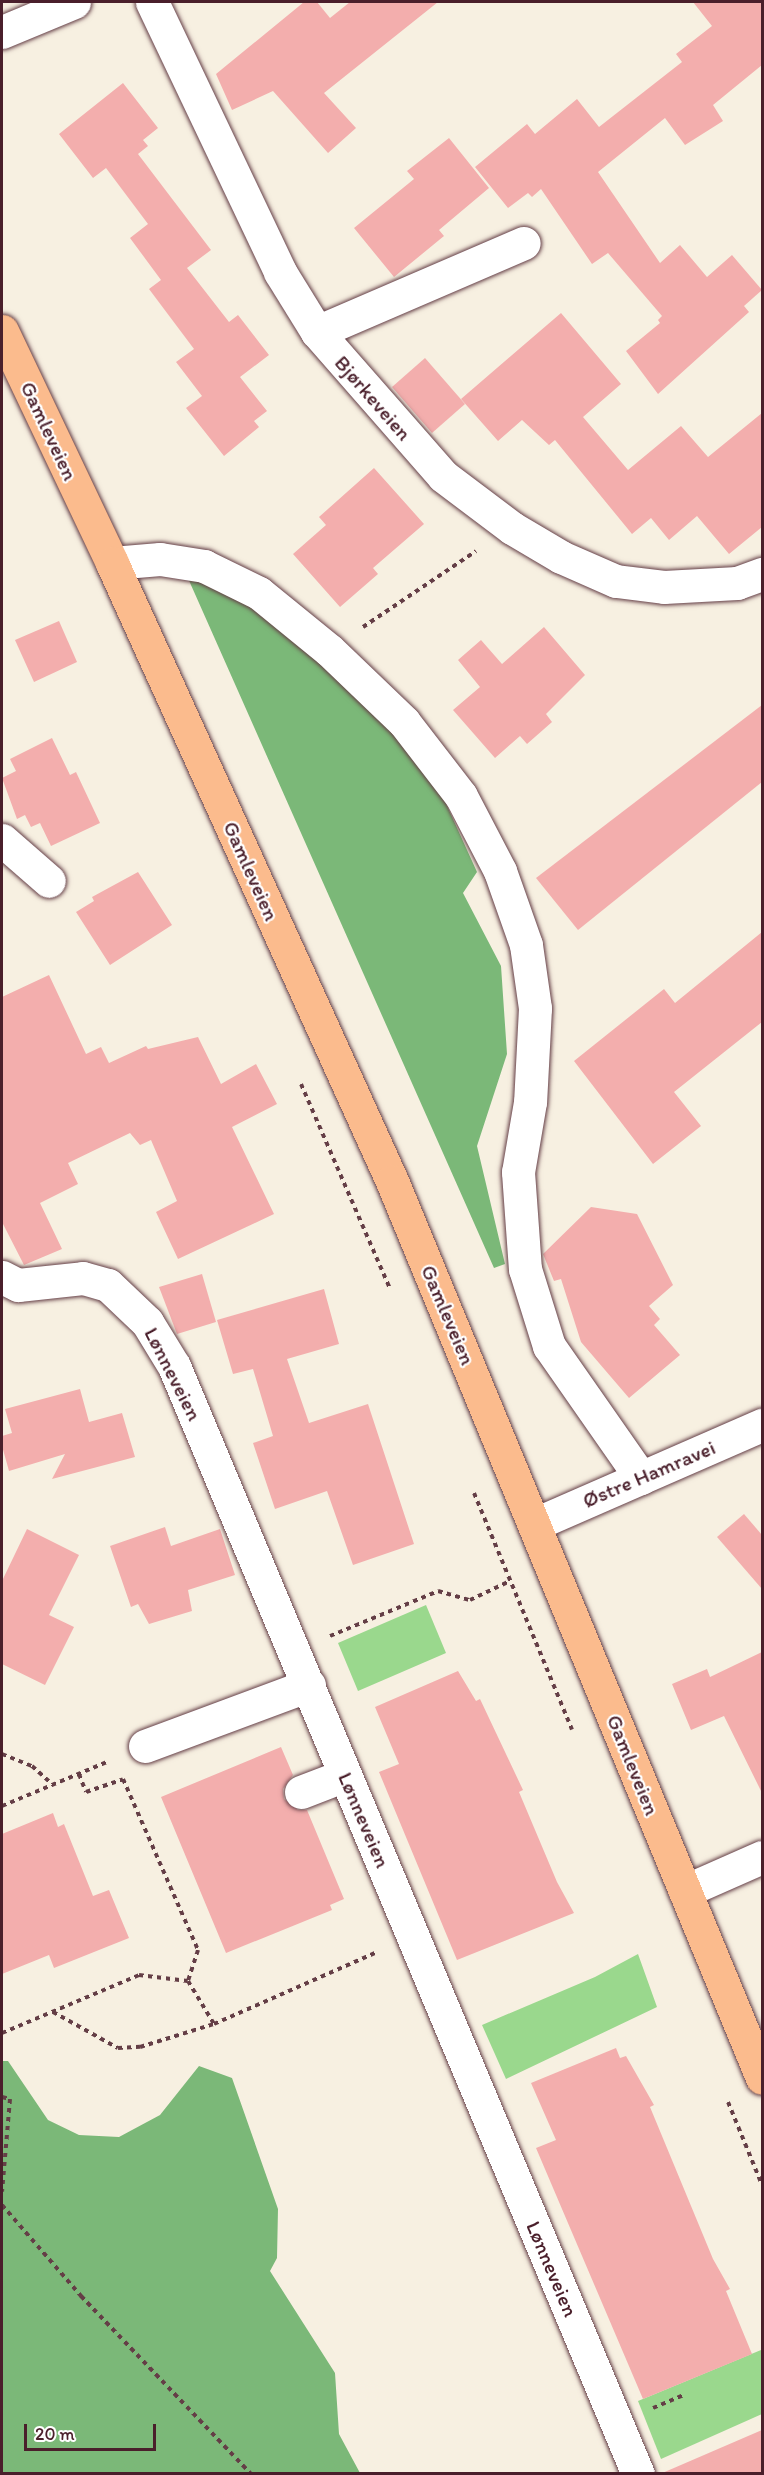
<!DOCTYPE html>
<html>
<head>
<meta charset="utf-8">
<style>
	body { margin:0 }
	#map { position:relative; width:764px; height:2475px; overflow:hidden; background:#f7f0e1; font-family:Itim,sans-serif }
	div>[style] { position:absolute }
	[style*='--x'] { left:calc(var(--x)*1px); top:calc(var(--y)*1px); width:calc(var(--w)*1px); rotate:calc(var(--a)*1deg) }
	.green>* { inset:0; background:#9ad88d }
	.forest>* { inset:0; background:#7bb878 }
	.building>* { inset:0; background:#f3aead }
	.path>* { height:4px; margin-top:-2px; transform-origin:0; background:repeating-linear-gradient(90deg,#643e46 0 4.5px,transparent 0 9px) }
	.roads { filter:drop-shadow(0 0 2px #643e46) drop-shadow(0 0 2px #643e46) }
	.minor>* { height:33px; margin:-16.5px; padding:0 16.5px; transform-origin:16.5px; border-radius:16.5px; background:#fff }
	.major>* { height:33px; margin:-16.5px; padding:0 16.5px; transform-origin:16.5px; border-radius:16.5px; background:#fbbb8d }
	span { translate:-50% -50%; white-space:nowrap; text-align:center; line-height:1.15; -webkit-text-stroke:4.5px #fff; paint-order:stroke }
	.street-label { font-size:21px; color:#4a1f2b }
	.frame { position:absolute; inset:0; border:3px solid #4a1f2b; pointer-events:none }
	.scale { position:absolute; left:24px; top:2424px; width:132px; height:27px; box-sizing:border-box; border:3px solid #4a1f2b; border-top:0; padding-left:8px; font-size:18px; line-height:21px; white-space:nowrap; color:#4a1f2b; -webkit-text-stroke:4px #fff; paint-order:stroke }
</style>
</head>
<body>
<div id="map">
	<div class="green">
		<div style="clip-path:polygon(426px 1605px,446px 1653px,358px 1691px,338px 1643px)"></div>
		<div style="clip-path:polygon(638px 1954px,657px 2007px,506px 2079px,482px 2025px,595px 1977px)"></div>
		<div style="clip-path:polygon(761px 2350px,762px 2414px,661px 2459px,638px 2401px)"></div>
	</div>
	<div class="forest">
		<div style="clip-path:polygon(187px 576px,261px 611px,380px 716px,434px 777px,477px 872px,463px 893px,501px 966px,507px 1054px,477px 1146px,505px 1264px,494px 1268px)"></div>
		<div style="clip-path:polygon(2px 2061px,8px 2061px,48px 2120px,79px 2135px,119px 2137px,160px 2115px,199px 2066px,232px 2078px,278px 2209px,277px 2258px,270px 2271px,335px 2373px,339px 2434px,360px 2473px,2px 2473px)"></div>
	</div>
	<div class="building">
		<div style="clip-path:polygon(304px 2px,317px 2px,330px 18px,350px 2px,438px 2px,324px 93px,356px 128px,328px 153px,273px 91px,232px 110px,216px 74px)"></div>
		<div style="clip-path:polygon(693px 2px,762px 2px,762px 65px,713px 105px,723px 121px,685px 145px,665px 118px,598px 172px,660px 263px,680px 245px,707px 277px,732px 255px,762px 290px,744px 306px,749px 312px,658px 394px,626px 351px,660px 323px,658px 320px,662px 316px,608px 253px,592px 264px,541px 189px,532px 197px,528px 193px,508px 208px,475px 167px,527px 124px,535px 134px,577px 99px,599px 127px,682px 62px,676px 54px,712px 26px)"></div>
		<div style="clip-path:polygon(123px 83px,158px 128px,143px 140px,148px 146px,138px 154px,211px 250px,187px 268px,229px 322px,238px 315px,269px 355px,240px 377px,267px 411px,254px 421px,259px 427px,224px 456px,186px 408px,202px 396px,176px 362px,194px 349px,149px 289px,161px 280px,130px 238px,148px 224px,106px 168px,93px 178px,59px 134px)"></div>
		<div style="clip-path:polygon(449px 138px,489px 188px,439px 230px,444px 236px,394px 277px,354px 228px,414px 179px,407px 171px)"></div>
		<div style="clip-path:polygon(561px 313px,621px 384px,583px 417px,628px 470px,681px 426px,708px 457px,762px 413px,762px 527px,729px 554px,697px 516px,669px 540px,651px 518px,632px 534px,555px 440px,549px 445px,522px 420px,498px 441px,461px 399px)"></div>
		<div style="clip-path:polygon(425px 358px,465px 404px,432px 433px,392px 387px)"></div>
		<div style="clip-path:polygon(374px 468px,424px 524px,373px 568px,378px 574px,340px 607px,293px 554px,326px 525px,319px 517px)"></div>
		<div style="clip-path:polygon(59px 621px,77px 662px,34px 682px,15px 640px)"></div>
		<div style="clip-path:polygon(544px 627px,585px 675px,546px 714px,552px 722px,527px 744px,520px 736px,495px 758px,453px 710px,480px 687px,458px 660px,481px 640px,502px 664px)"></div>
		<div style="clip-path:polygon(762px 705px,762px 782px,578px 930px,536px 878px)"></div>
		<div style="clip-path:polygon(52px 738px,70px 775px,76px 772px,100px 823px,51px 846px,40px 823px,31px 827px,25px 815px,17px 819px,2px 778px,16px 771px,10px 759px)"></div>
		<div style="clip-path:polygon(138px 872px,172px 925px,110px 965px,76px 912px,94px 901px,92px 897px)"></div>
		<div style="clip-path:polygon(762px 932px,762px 1022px,674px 1092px,701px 1126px,653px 1164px,574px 1061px,664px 989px,675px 1003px)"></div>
		<div style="clip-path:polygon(49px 975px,86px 1054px,101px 1047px,109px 1063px,146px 1046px,148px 1049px,198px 1037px,221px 1084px,256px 1064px,277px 1104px,232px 1127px,274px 1214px,178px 1259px,156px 1212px,177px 1201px,151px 1140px,140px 1145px,130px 1133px,68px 1163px,78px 1184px,40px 1203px,62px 1249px,24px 1265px,2px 1222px,2px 997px)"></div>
		<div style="clip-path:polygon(591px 1207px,637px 1214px,673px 1285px,649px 1306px,660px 1319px,654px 1325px,680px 1355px,629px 1398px,581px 1342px,561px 1279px,554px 1281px,543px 1254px)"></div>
		<div style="clip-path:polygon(202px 1274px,216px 1322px,177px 1334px,159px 1287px)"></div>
		<div style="clip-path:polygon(324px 1289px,339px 1344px,287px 1359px,309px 1423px,368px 1404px,414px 1544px,353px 1565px,327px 1491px,275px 1509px,253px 1443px,273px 1436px,253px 1369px,233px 1374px,217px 1320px)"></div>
		<div style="clip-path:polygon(80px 1389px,89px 1422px,122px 1413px,135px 1457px,52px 1479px,65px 1454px,9px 1471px,2px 1446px,2px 1436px,12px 1433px,5px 1409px)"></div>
		<div style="clip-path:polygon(744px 1514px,762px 1535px,762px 1589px,717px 1537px)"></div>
		<div style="clip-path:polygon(165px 1527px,171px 1546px,220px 1529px,235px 1575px,188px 1590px,192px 1611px,149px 1624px,138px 1604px,131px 1607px,110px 1546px)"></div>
		<div style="clip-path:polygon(27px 1529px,79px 1555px,49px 1615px,74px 1627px,45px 1685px,2px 1664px,2px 1581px)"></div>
		<div style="clip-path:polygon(762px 1652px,762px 1793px,724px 1716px,691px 1730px,672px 1684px,707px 1669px,710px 1677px)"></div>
		<div style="clip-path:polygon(458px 1671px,476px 1701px,480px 1699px,523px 1790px,519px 1792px,557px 1882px,574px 1913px,457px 1960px,379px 1772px,399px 1764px,375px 1707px)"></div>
		<div style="clip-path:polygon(281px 1747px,293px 1775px,283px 1789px,284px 1799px,298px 1810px,307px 1810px,344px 1899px,330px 1905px,332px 1910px,226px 1953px,161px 1797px)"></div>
		<div style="clip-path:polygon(53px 1813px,58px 1827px,64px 1824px,93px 1896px,109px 1890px,129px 1938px,54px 1968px,49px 1955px,2px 1974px,2px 1834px)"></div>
		<div style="clip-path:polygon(616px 2048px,620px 2058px,626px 2056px,654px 2105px,650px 2107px,713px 2259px,730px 2289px,726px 2291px,752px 2354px,643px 2399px,536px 2148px,556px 2140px,531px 2083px)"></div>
		<div style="clip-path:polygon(762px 2430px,762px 2474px,660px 2474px)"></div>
	</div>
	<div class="path">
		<div style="--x:363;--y:627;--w:136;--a:-33.9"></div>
		<div style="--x:301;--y:1084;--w:223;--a:66.5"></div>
		<div style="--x:474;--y:1493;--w:256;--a:67.5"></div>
		<div style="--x:330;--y:1636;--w:117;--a:-22.6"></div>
		<div style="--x:438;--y:1591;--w:33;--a:16"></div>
		<div style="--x:470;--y:1600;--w:44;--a:-25.4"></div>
		<div style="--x:2;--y:1754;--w:32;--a:22"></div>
		<div style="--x:32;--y:1766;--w:28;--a:42"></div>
		<div style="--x:79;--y:1774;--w:19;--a:69"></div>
		<div style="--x:86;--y:1792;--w:39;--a:-19"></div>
		<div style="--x:123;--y:1779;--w:187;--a:66.3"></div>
		<div style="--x:198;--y:1950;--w:33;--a:108"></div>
		<div style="--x:188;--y:1981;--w:50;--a:58.8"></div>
		<div style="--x:214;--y:2024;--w:178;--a:-23.8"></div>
		<div style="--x:2;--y:1806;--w:116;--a:-22.8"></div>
		<div style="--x:53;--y:2012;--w:74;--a:29"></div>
		<div style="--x:118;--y:2048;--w:22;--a:-3"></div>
		<div style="--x:140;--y:2047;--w:77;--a:-17.3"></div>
		<div style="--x:2;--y:2033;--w:149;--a:-22.9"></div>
		<div style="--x:139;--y:1975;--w:49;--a:7"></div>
		<div style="--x:2;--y:2097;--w:8;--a:14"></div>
		<div style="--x:10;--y:2099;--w:93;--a:94.9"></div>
		<div style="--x:728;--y:2102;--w:90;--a:67.7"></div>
		<div style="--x:2;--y:2205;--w:121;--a:49"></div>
		<div style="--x:81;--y:2296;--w:246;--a:46.3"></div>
		<div style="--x:653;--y:2408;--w:33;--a:-23"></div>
	</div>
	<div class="roads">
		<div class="minor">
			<div style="--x:152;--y:2;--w:299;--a:64.6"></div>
			<div style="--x:280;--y:272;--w:70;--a:58.3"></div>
			<div style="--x:317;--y:332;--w:191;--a:48.8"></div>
			<div style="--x:443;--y:476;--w:86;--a:37"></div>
			<div style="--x:512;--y:528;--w:57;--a:30.6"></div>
			<div style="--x:561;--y:557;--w:60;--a:23.6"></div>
			<div style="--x:616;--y:581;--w:48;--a:7.1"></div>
			<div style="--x:664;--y:587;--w:73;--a:-3.1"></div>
			<div style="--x:737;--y:583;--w:27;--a:-20"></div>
			<div style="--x:2;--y:32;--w:78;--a:-22.6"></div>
			<div style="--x:317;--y:332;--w:225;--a:-23.3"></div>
			<div style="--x:112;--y:563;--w:48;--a:-4.8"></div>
			<div style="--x:160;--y:559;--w:45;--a:9"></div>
			<div style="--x:204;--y:566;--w:61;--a:26.1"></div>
			<div style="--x:259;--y:593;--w:90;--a:39.2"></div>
			<div style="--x:329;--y:650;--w:104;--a:43.8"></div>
			<div style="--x:404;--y:722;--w:93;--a:52.4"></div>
			<div style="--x:461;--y:796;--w:85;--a:62.5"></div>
			<div style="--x:500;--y:871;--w:78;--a:70.6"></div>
			<div style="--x:526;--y:945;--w:64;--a:81.9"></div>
			<div style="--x:535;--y:1008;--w:94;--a:93"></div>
			<div style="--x:530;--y:1102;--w:71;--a:99.7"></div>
			<div style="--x:518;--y:1172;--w:97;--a:85.9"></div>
			<div style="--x:525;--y:1269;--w:81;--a:72.7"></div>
			<div style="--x:549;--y:1346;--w:161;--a:55.1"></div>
			<div style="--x:2;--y:840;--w:62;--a:41.1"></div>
			<div style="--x:2;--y:1277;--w:18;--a:27"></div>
			<div style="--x:18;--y:1285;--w:65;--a:-6.1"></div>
			<div style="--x:83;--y:1278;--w:26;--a:16"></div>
			<div style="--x:108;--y:1285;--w:54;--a:43.5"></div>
			<div style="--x:147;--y:1322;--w:52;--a:58.5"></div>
			<div style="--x:174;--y:1366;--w:1201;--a:67.28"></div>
			<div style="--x:535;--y:1524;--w:248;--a:-23.6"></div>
			<div style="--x:145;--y:1746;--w:175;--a:-20.4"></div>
			<div style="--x:301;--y:1792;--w:47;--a:-21.1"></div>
			<div style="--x:685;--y:1891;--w:84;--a:-23.8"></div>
		</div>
		<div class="major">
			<div style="--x:2;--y:331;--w:257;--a:64.6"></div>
			<div style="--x:112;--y:563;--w:678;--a:65.63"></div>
			<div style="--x:392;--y:1181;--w:970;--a:67.58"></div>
		</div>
	</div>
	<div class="street-label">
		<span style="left:373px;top:398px;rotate:49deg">Bjørkeveien</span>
		<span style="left:49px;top:431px;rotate:65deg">Gamleveien</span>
		<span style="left:251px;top:871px;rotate:66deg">Gamleveien</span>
		<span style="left:448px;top:1315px;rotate:67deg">Gamleveien</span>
		<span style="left:173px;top:1374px;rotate:63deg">Lønneveien</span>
		<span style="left:649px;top:1474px;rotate:-23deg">Østre Hamravei</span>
		<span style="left:633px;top:1765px;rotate:68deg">Gamleveien</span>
		<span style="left:364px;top:1820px;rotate:67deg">Lønneveien</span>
		<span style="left:552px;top:2269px;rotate:67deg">Lønneveien</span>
	</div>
	<div class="frame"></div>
	<div class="scale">20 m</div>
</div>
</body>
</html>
